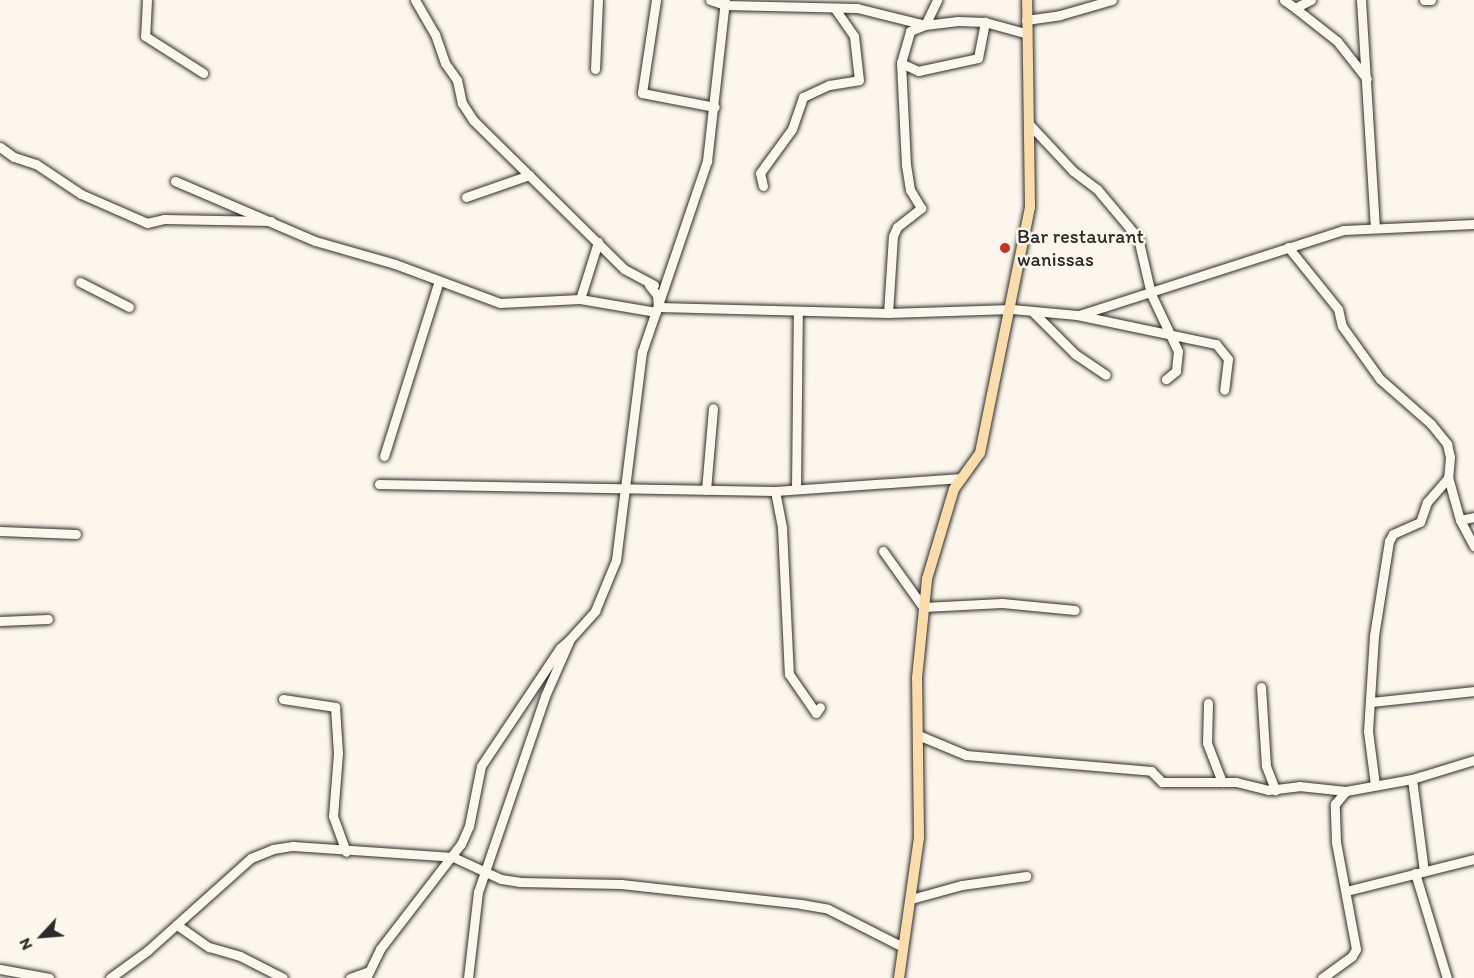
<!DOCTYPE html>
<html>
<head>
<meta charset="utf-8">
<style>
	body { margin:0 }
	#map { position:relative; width:1474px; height:978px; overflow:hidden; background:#fbf7ec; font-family:Itim,sans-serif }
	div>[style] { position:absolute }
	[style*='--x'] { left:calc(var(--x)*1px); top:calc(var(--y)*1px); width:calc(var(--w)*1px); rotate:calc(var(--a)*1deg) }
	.roads { filter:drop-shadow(0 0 2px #2b2b2b) drop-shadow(0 0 2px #2b2b2b) }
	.minor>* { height:9px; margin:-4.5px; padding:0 4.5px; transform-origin:4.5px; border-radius:4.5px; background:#fbf7ec }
	.major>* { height:10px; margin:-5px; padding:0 5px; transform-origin:5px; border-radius:5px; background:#fbddab }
	.dots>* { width:16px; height:16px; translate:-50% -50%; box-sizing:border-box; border:3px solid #fbf7ec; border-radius:50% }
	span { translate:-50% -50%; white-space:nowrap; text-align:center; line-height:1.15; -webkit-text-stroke:5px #fbf7ec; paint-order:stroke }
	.poi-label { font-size:20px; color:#2b2b2b }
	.left { translate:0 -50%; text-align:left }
	.north { position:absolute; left:12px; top:906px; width:60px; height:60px; -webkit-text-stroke:4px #fbf7ec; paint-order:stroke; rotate:244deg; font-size:16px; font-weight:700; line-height:24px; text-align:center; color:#2b2b2b }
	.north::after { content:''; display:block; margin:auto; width:21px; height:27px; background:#2b2b2b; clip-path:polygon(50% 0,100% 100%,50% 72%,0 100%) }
</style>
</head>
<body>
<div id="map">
	<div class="roads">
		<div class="minor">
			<div style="--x:147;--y:0;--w:36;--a:93"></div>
			<div style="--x:145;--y:36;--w:69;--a:32.5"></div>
			<div style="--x:415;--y:0;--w:39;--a:60"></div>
			<div style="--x:435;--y:34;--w:31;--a:71"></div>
			<div style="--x:445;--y:63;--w:21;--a:55"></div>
			<div style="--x:457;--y:80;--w:24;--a:78"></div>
			<div style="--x:462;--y:103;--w:20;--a:57"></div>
			<div style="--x:473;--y:120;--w:212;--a:44.6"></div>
			<div style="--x:624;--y:269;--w:34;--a:28"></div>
			<div style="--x:656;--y:0;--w:94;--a:98.6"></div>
			<div style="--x:642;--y:93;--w:74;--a:10.9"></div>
			<div style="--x:710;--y:0;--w:16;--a:18"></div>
			<div style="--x:725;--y:5;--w:132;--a:1.3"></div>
			<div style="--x:857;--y:8;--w:70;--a:14"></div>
			<div style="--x:1284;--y:0;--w:14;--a:36"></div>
			<div style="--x:1295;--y:8;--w:18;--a:-27"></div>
			<div style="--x:1361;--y:0;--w:227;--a:86.5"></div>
			<div style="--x:1424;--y:0;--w:7;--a:0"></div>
			<div style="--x:1295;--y:8;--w:53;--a:38.2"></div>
			<div style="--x:1337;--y:41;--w:48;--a:51.7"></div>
			<div style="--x:1026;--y:20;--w:34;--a:-8"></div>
			<div style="--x:1060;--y:15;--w:54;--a:-16.1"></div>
			<div style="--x:925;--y:25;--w:28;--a:-64"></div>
			<div style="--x:901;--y:63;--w:19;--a:25"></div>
			<div style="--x:918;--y:71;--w:61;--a:-12.2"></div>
			<div style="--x:978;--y:58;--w:37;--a:-79"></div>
			<div style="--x:595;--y:69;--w:69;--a:-87.5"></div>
			<div style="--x:1030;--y:125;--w:63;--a:46.9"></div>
			<div style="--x:1073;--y:171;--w:30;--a:37"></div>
			<div style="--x:1097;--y:189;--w:64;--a:50.1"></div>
			<div style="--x:1138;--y:238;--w:57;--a:76.9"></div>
			<div style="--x:1151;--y:294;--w:63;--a:64.7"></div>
			<div style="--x:1178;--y:351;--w:20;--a:96"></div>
			<div style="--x:1176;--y:371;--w:13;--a:141"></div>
			<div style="--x:0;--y:147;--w:17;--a:36"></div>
			<div style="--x:14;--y:157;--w:23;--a:18"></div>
			<div style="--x:36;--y:164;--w:54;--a:33.7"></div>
			<div style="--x:81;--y:194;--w:72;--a:23.7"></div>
			<div style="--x:147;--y:223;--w:17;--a:-13"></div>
			<div style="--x:164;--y:219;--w:107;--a:1.1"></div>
			<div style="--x:175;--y:181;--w:152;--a:23.2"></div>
			<div style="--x:315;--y:241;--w:83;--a:16"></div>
			<div style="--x:395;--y:264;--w:112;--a:20.4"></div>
			<div style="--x:500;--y:303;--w:80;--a:-2.9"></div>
			<div style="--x:580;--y:299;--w:77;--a:9.7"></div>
			<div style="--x:763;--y:186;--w:13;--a:-103"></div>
			<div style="--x:760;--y:173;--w:54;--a:-54"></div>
			<div style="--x:792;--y:129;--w:34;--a:-71"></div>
			<div style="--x:803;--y:97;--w:29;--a:-25"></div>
			<div style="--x:829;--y:85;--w:30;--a:-9"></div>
			<div style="--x:859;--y:80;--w:44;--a:-96.5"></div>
			<div style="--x:854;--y:36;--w:32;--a:-125"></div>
			<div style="--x:466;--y:197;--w:67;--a:-19.2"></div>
			<div style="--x:1288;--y:247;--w:80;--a:51.1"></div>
			<div style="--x:1338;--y:309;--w:17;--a:77"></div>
			<div style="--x:1342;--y:326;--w:65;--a:54.4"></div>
			<div style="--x:1380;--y:379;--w:68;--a:41.4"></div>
			<div style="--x:1431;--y:424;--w:26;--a:51"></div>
			<div style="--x:1447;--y:444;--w:13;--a:77"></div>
			<div style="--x:1450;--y:457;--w:21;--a:95"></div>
			<div style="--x:1448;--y:478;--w:32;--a:131"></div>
			<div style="--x:1427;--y:502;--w:21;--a:109"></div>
			<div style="--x:1420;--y:522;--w:30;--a:156"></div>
			<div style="--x:1393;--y:534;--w:8;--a:120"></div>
			<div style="--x:1389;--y:541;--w:96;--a:99"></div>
			<div style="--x:1374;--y:636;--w:95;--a:93.6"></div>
			<div style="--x:1368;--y:731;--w:54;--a:82.6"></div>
			<div style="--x:80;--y:282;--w:55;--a:27"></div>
			<div style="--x:649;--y:285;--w:13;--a:51"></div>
			<div style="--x:657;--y:295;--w:12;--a:85"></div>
			<div style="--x:658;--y:307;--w:230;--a:1.5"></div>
			<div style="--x:888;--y:313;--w:124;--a:-1.8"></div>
			<div style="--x:1012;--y:309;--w:65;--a:5.3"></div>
			<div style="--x:1077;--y:315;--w:142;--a:11.8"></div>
			<div style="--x:1216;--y:344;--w:19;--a:51"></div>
			<div style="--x:1228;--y:359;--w:31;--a:97"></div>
			<div style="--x:580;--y:299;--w:60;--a:-72.5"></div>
			<div style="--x:1032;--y:311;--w:61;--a:45"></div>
			<div style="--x:1075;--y:354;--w:37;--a:34"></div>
			<div style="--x:888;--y:313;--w:77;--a:-86.3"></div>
			<div style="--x:893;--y:236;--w:10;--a:-66"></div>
			<div style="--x:897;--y:227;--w:31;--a:-38"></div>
			<div style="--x:921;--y:208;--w:21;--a:-121"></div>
			<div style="--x:910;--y:190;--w:25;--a:-99"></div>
			<div style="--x:906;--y:165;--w:102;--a:-92.8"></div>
			<div style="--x:901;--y:63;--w:33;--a:-74"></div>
			<div style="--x:910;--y:31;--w:16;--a:-22"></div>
			<div style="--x:925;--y:25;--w:33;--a:-7"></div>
			<div style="--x:958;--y:21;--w:27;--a:2"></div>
			<div style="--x:985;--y:22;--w:41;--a:15.4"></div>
			<div style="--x:1079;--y:315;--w:277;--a:-17.8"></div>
			<div style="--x:1343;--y:230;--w:131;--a:-2.6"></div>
			<div style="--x:384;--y:456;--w:183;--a:-72.6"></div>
			<div style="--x:1448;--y:477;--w:45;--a:74.4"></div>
			<div style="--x:1460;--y:520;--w:30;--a:62"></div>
			<div style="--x:379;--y:484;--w:396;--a:1"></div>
			<div style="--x:775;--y:491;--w:187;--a:-4"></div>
			<div style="--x:796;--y:489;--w:177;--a:-89.4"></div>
			<div style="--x:706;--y:490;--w:82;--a:-85.1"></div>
			<div style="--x:775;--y:491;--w:38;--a:79"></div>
			<div style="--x:782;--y:528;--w:146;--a:87.3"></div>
			<div style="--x:789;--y:674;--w:47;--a:55.3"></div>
			<div style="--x:816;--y:713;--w:7;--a:-56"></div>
			<div style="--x:1460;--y:520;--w:14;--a:-12"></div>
			<div style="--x:0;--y:531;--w:76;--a:2.3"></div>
			<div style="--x:883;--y:551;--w:69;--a:54.5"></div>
			<div style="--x:923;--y:607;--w:79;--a:-2.9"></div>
			<div style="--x:1002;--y:603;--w:73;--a:5.5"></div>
			<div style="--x:0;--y:621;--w:48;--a:-2.4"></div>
			<div style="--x:1261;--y:687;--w:79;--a:86.4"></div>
			<div style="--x:1266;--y:766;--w:26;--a:69"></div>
			<div style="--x:283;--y:699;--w:53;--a:8.7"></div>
			<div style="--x:335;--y:707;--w:46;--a:86.3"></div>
			<div style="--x:338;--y:753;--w:63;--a:94.5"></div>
			<div style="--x:333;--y:816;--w:38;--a:70"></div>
			<div style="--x:1371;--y:702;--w:104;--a:-6.1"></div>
			<div style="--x:1208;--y:703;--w:40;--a:91.4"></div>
			<div style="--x:1207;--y:743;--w:42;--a:69"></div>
			<div style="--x:918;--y:735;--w:52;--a:22.6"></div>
			<div style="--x:966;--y:755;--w:186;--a:4.9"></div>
			<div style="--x:1151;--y:771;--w:16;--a:45"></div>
			<div style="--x:1162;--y:782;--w:74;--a:0"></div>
			<div style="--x:1236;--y:782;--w:33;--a:14"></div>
			<div style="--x:1268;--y:790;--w:31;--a:-7"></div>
			<div style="--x:1299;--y:786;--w:47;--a:6.1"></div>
			<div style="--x:1346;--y:791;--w:67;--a:-10.3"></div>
			<div style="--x:1412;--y:779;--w:65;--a:-17"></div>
			<div style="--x:1412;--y:779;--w:93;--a:82.6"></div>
			<div style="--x:1415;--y:873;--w:110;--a:73.1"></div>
			<div style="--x:1346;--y:891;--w:132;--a:-14"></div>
			<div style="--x:911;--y:899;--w:53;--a:-15.4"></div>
			<div style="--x:962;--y:885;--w:65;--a:-8"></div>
			<div style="--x:177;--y:925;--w:39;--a:35"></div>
			<div style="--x:209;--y:947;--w:32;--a:16"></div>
			<div style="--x:240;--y:956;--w:48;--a:27.1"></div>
			<div style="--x:0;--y:969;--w:50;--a:10.4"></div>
			<div style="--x:110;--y:978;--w:46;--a:-36.1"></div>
			<div style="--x:147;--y:951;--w:140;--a:-41.8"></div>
			<div style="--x:251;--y:858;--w:24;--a:-22"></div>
			<div style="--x:273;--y:849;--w:20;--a:-9"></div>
			<div style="--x:293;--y:846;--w:160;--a:3.9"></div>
			<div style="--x:453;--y:857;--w:53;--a:24.6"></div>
			<div style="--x:501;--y:879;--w:18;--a:9"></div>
			<div style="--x:519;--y:882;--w:102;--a:1.1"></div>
			<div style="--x:621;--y:884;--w:181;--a:6.3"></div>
			<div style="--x:801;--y:904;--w:27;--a:10"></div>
			<div style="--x:828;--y:909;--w:84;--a:26.9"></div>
			<div style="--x:350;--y:978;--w:20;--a:-20"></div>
			<div style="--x:366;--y:978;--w:32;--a:-64"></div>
			<div style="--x:380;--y:949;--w:133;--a:-52.4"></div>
			<div style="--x:461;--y:844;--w:20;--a:-66"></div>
			<div style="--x:469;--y:826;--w:61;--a:-78.7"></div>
			<div style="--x:481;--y:766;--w:142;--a:-56.2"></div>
			<div style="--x:560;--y:648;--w:12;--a:-42"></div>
			<div style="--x:468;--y:978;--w:87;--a:-83.4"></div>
			<div style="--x:478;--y:892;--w:207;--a:-71.1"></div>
			<div style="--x:545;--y:696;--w:62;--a:-66.3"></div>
			<div style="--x:570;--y:639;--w:38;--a:-48"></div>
			<div style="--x:595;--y:611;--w:55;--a:-67.6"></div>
			<div style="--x:616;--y:560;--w:210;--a:-82.9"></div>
			<div style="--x:642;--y:352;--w:202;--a:-71.2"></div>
			<div style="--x:707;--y:161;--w:162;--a:-83.6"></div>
			<div style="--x:1322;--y:978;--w:37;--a:-36"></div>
			<div style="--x:1352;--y:956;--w:8;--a:-60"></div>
			<div style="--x:1356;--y:949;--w:109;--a:-100.6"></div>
			<div style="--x:1336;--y:842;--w:38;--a:-92"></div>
			<div style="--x:1335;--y:804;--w:17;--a:-50"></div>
		</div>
		<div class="major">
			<div style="--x:899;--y:978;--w:141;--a:-81.9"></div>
			<div style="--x:919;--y:838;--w:160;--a:-90.7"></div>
			<div style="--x:917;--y:678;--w:100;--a:-84.2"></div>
			<div style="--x:927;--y:579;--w:94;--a:-73.3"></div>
			<div style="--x:954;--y:489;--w:44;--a:-54.2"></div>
			<div style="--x:980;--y:453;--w:251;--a:-78.5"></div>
			<div style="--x:1030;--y:207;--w:207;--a:-90.8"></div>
		</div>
	</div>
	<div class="dots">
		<div style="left:1005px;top:248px;background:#c8321e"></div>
	</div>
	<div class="poi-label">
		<span class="left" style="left:1017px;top:248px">Bar restaurant<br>wanissas</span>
	</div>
	<div class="north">N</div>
</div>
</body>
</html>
